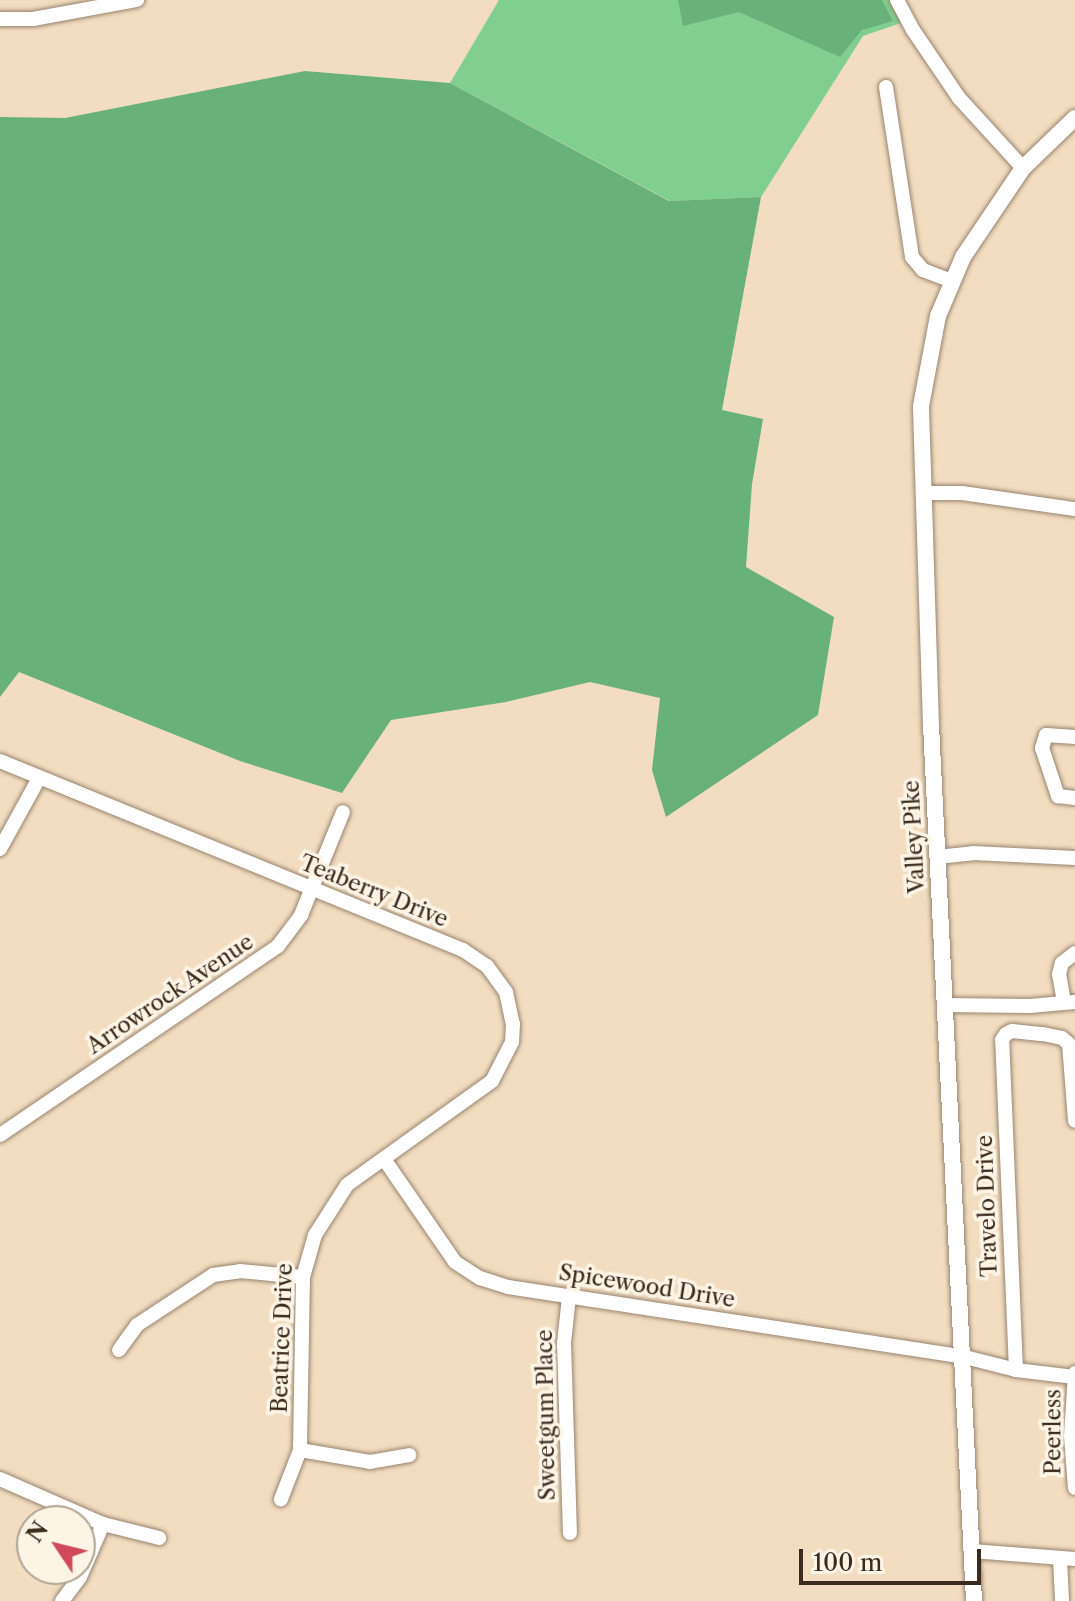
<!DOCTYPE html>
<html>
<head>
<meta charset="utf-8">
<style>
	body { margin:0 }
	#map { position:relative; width:1075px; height:1601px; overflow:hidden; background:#f3ddc0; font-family:"Libre Caslon Text",serif }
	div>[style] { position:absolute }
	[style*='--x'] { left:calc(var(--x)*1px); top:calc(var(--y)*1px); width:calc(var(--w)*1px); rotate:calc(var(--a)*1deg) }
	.green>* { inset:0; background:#81cf8f }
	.forest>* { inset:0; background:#68b27a }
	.roads { filter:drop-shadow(0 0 2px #97846f) drop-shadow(0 0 2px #97846f) }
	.minor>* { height:14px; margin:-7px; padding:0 7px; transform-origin:7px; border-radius:7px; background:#fff }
	.tertiary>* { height:16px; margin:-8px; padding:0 8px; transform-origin:8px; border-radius:8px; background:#fff }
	span { translate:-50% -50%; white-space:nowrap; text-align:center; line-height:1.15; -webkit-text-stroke:7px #fcf5e5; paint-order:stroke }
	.street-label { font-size:22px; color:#3b2a1e }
	.north { position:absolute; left:16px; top:1505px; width:80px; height:80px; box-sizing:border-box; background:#fcf5e5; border:2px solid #afa495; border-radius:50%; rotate:305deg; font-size:22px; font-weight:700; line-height:32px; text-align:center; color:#3b2a1e }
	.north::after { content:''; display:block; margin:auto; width:28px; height:36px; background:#d1495b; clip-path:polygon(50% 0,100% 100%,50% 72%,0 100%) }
	.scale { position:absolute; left:799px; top:1549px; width:182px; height:36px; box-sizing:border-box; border:4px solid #3b2a1e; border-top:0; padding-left:10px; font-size:24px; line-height:28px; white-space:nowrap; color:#3b2a1e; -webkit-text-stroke:6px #fcf5e5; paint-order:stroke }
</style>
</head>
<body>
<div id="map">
	<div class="green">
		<div style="clip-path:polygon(499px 0,897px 0,907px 21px,863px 36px,761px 197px,670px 201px,450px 83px)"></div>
	</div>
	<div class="forest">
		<div style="clip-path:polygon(678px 0,882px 0,893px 21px,862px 30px,840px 57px,739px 12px,683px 26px)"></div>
		<div style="clip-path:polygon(305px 71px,450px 83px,669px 201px,761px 197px,722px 410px,763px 419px,752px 484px,746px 567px,834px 617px,818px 715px,666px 817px,652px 770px,660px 698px,590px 682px,506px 702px,391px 720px,342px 793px,240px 761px,19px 672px,0 697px,0 117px,65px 118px)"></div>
	</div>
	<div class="roads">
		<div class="minor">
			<div style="--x:897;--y:0;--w:34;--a:62"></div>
			<div style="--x:913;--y:30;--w:82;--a:55.9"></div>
			<div style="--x:959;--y:98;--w:95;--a:47.6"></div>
			<div style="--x:0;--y:19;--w:33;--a:0"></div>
			<div style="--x:33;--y:19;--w:106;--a:-10.4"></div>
			<div style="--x:886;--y:87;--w:172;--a:81.3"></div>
			<div style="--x:912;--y:257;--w:17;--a:50"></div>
			<div style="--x:923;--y:270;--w:30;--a:21"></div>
			<div style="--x:923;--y:493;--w:39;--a:0"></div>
			<div style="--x:962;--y:493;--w:114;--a:8.1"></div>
			<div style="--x:1075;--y:737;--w:29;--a:-176"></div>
			<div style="--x:1046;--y:735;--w:14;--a:107"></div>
			<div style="--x:1042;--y:748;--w:51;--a:71.6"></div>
			<div style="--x:1058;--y:796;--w:17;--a:7"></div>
			<div style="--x:0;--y:761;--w:500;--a:22.21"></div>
			<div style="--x:463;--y:950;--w:29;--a:34"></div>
			<div style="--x:487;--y:966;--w:32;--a:54"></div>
			<div style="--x:506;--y:992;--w:33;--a:78"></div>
			<div style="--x:513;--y:1024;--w:18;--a:93"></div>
			<div style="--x:512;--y:1042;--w:44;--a:117.1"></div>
			<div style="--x:492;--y:1081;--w:178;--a:144.4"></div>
			<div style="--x:347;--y:1185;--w:59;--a:122.6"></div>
			<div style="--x:315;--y:1235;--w:44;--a:105.9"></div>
			<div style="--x:303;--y:1277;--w:173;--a:91"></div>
			<div style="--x:300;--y:1450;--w:53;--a:111.2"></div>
			<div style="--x:0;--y:849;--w:81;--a:-61.2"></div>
			<div style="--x:937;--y:857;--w:36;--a:-6"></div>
			<div style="--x:973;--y:853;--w:102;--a:2.8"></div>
			<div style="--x:1064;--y:1002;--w:28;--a:-100"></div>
			<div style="--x:1059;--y:974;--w:11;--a:-75"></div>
			<div style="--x:1062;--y:963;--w:16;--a:-38"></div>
			<div style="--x:944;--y:1005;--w:86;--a:0.7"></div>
			<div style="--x:1030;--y:1006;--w:45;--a:-5.1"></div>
			<div style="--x:0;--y:1135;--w:336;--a:-34.2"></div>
			<div style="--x:278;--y:946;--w:39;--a:-53"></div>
			<div style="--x:301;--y:915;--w:111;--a:-67.8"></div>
			<div style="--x:384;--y:1159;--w:125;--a:55.4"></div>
			<div style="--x:455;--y:1262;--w:30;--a:33"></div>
			<div style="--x:480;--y:1278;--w:29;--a:18"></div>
			<div style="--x:508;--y:1287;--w:458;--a:8.7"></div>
			<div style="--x:961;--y:1356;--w:57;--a:14.3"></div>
			<div style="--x:1016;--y:1370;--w:59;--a:6.8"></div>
			<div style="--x:569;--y:1297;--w:46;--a:96.2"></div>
			<div style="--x:564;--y:1343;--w:190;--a:88.2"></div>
			<div style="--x:119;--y:1350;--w:31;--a:-54"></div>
			<div style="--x:137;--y:1325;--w:91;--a:-33.3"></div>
			<div style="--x:213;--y:1275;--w:27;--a:-8"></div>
			<div style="--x:240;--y:1271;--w:63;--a:5.4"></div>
			<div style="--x:1016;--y:1370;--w:330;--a:-92.4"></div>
			<div style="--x:1002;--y:1040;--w:7;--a:-56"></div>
			<div style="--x:1006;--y:1034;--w:7;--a:-27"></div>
			<div style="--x:1012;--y:1031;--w:31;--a:6"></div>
			<div style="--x:1043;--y:1034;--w:19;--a:12"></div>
			<div style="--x:1062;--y:1038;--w:9;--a:41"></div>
			<div style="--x:1069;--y:1044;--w:77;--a:85.5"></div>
			<div style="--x:1075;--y:1373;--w:63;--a:93.6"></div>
			<div style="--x:1071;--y:1436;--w:52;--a:85.6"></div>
			<div style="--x:300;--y:1450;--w:71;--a:9.7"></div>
			<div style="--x:370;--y:1462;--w:40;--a:-10"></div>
			<div style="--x:0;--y:1479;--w:112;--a:23.6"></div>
			<div style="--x:103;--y:1524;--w:58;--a:14"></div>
			<div style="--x:972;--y:1551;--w:103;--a:4.4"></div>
			<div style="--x:1060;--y:1558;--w:43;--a:87.3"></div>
			<div style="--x:62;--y:1601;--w:30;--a:-53"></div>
			<div style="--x:80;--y:1577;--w:58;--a:-66.5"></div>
		</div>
		<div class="tertiary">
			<div style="--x:974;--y:1601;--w:876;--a:-92.81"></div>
			<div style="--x:931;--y:726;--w:320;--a:-91.8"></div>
			<div style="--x:921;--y:406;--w:92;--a:-79.3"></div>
			<div style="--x:938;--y:316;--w:64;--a:-67"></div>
			<div style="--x:963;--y:257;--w:107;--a:-56"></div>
			<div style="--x:1023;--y:168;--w:72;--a:-43.9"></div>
		</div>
	</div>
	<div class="street-label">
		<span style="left:914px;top:837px;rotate:-93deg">Valley Pike</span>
		<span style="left:374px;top:891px;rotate:22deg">Teaberry Drive</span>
		<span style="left:170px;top:994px;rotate:-34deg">Arrowrock Avenue</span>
		<span style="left:987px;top:1206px;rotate:-92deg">Travelo Drive</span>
		<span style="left:647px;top:1286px;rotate:9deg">Spicewood Drive</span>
		<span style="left:282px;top:1338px;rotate:-88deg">Beatrice Drive</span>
		<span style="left:546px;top:1415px;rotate:-91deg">Sweetgum Place</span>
		<span style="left:1053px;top:1432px;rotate:-90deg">Peerless</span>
	</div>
	<div class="north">N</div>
	<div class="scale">100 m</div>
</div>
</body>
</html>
